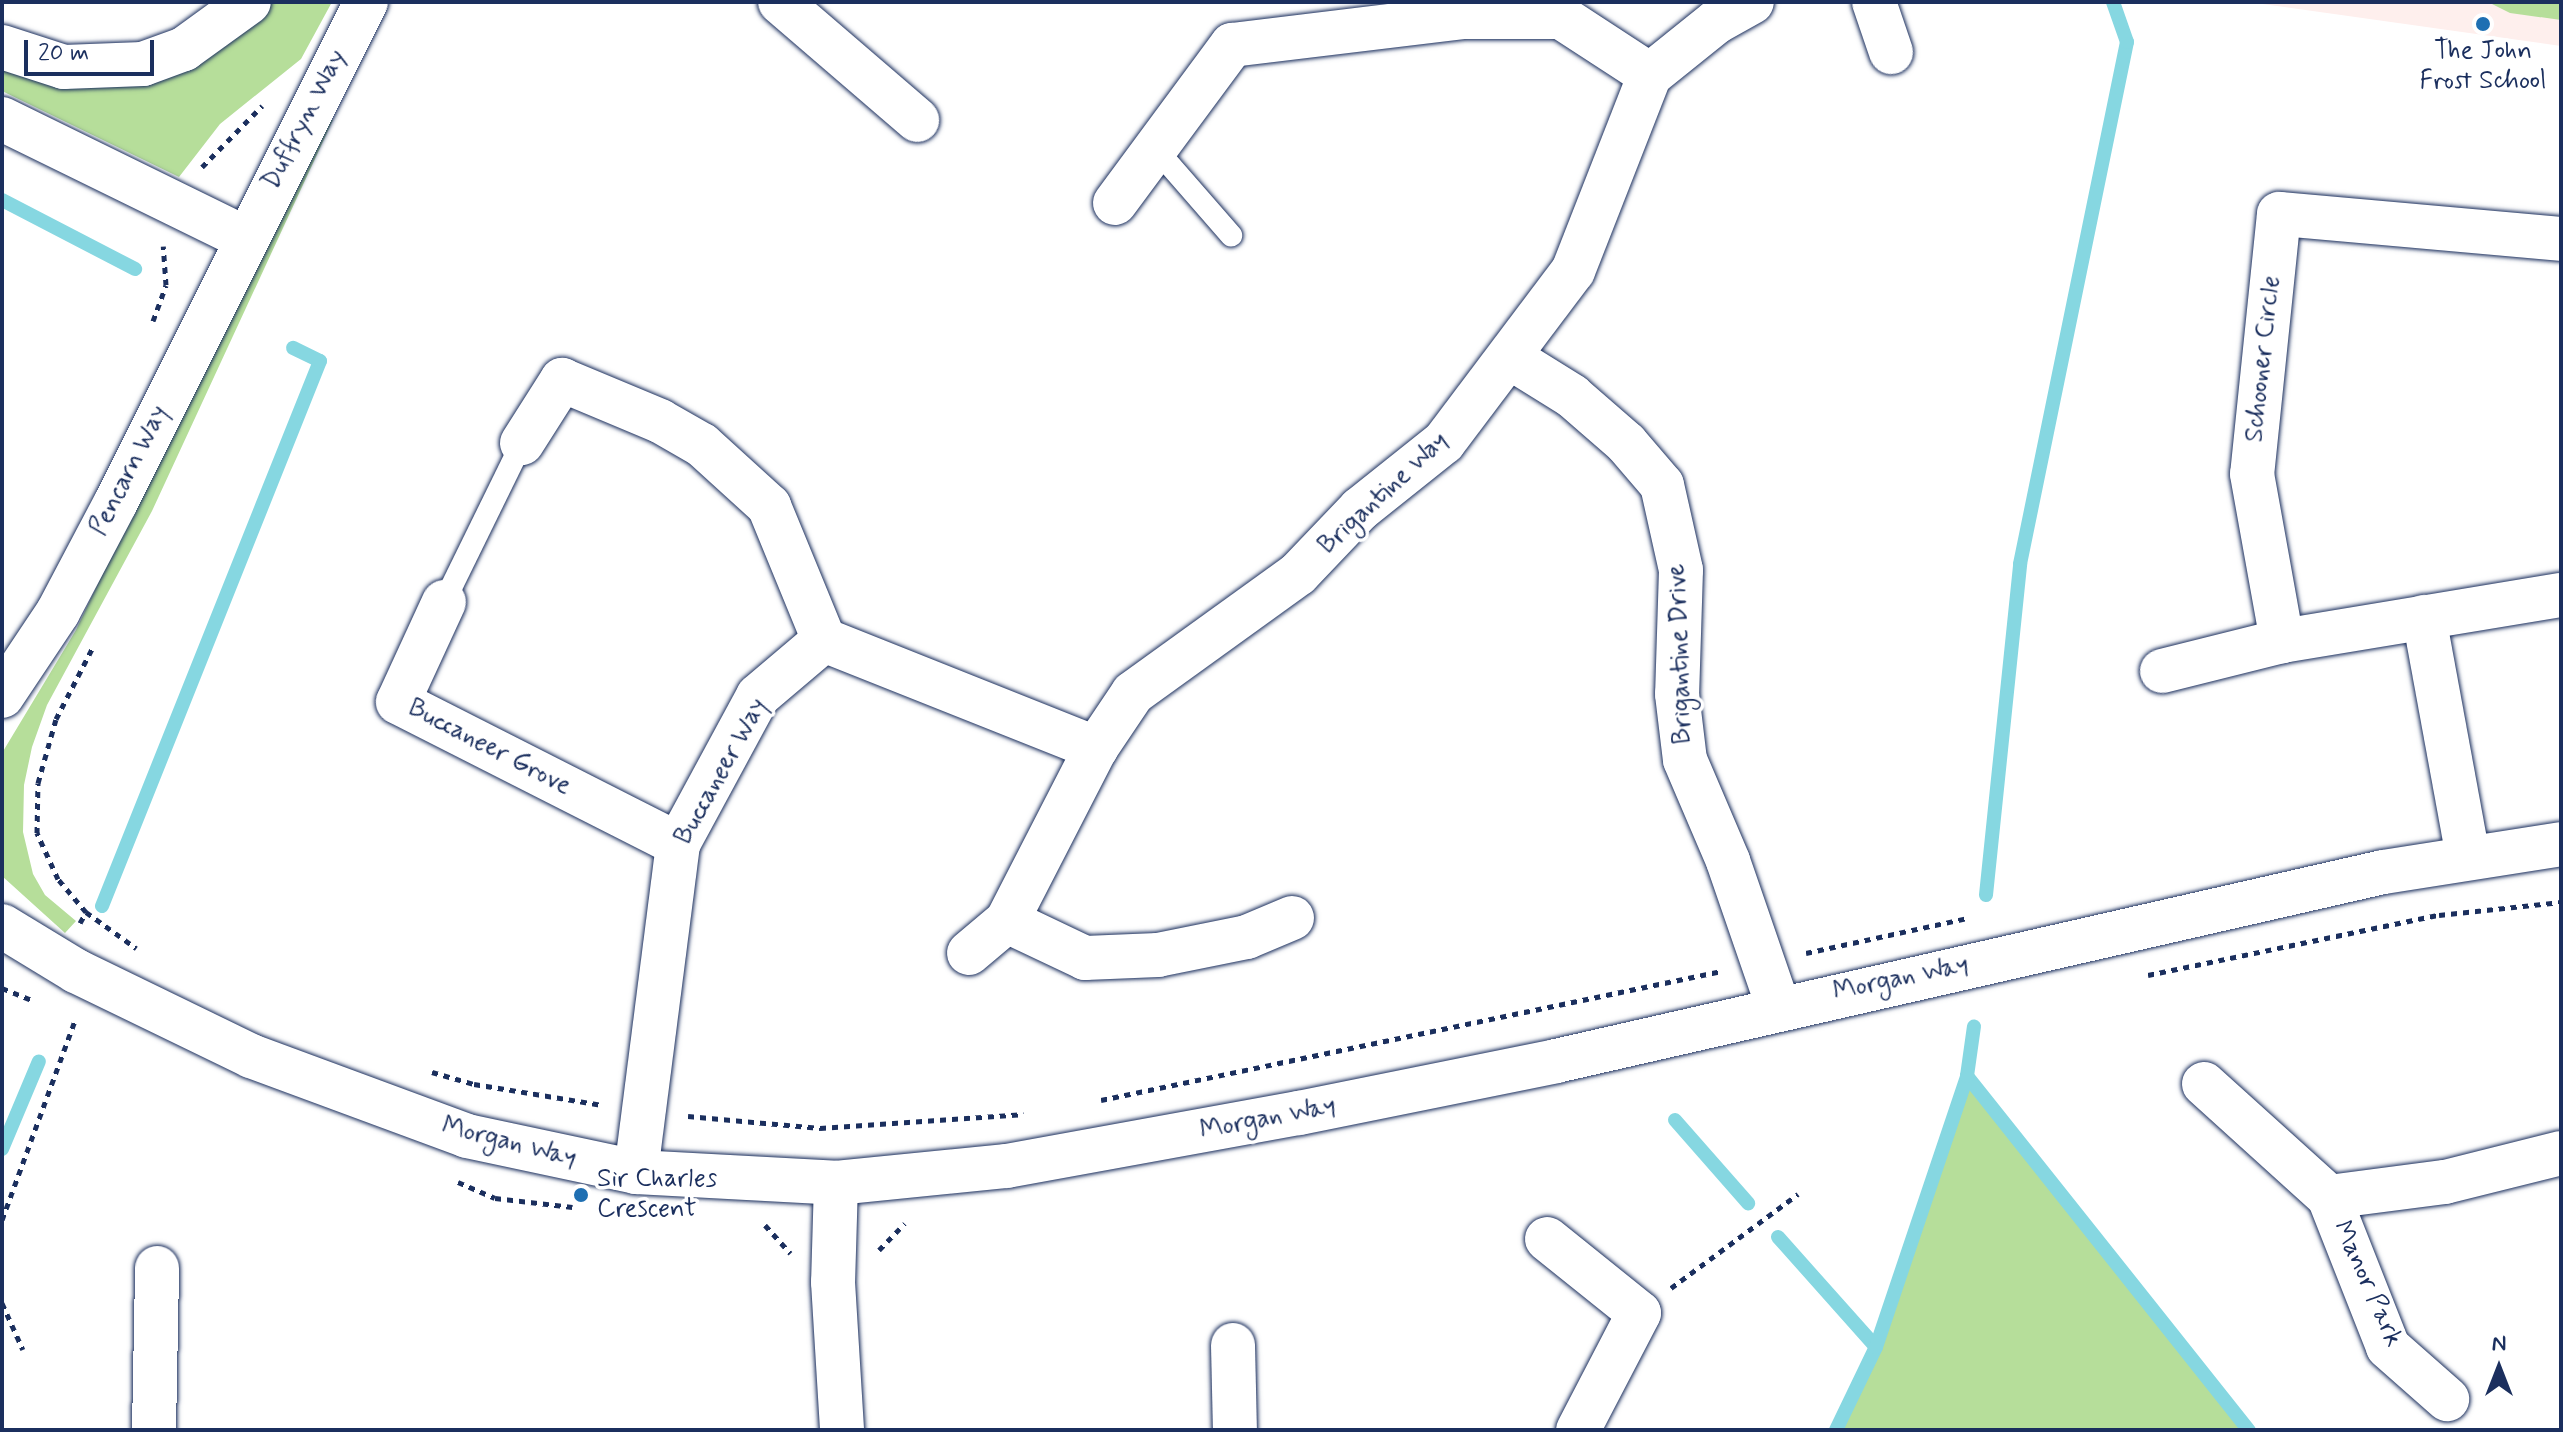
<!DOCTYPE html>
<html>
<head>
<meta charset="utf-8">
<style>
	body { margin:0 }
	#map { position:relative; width:2563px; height:1432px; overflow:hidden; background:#fff; font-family:Mynerve,sans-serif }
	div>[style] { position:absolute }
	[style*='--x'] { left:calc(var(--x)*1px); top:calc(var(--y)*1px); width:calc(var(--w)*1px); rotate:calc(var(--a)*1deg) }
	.built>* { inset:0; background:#feefed }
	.green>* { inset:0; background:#b6de9a }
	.stream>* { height:14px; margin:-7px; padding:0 7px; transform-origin:7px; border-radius:7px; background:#86d7e1 }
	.path>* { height:5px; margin-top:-2.5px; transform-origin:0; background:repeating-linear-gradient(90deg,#1b2f5e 0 6px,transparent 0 12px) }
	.roads { filter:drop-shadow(0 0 2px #1b2f5e) drop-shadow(0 0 2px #1b2f5e) }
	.lane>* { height:22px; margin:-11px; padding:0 11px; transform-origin:11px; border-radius:11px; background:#fff }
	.street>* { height:44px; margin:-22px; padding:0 22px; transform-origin:22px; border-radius:22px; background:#fff }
	.secondary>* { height:44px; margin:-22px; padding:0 22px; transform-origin:22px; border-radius:22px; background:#fff }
	.dots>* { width:22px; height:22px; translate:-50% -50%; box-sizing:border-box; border:4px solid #fff; border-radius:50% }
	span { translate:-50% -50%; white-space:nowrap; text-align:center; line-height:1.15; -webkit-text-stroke:7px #fff; paint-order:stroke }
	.poi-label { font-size:26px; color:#1b2f5e }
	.left { translate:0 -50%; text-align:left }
	.street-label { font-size:26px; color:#1b2f5e }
	.frame { position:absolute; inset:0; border:4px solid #1b2f5e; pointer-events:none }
	.north { position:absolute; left:2459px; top:1328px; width:80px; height:80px; -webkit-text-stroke:6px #fff; paint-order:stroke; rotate:0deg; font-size:22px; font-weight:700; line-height:32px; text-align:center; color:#1b2f5e }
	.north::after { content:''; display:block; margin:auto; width:28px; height:36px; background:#1b2f5e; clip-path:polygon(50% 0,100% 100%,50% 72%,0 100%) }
	.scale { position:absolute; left:24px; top:40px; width:130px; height:36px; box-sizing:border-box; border:4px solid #1b2f5e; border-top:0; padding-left:10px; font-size:24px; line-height:28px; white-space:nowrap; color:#1b2f5e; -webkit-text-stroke:6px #fff; paint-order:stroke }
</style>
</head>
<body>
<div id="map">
	<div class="built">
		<div style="clip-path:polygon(2248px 2px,2561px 2px,2561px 46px)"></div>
	</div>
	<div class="green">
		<div style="clip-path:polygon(272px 2px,332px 2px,301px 59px,220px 124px,179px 177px,2px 91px,2px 66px,240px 35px)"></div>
		<div style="clip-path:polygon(2488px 2px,2561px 2px,2561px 20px,2510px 13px)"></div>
		<div style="clip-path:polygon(320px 115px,333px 120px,152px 511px,47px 705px,32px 747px,24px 785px,23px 832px,33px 874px,45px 895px,76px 921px,65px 933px,2px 876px,2px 753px,76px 630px)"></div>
		<div style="clip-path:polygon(1967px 1076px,2249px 1430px,1836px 1430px,1876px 1347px)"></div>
	</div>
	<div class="stream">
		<div style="--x:2;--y:200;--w:150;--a:27.4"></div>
		<div style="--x:1986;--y:895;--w:333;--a:-84.1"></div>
		<div style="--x:2020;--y:564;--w:533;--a:-78.42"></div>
		<div style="--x:2127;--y:42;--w:42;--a:-109.3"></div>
		<div style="--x:102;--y:906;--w:587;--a:-68.2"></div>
		<div style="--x:320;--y:361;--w:30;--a:-154"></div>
		<div style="--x:1967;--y:1076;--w:453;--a:51.5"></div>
		<div style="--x:1675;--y:1120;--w:111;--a:48.7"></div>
		<div style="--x:2;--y:1149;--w:95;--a:-67.2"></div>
		<div style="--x:1778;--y:1237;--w:147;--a:48.3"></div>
		<div style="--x:1836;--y:1430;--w:92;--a:-64.3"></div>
		<div style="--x:1876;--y:1347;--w:286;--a:-71.4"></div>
		<div style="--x:1967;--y:1076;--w:50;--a:-82"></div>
	</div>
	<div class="path">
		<div style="--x:202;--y:167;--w:86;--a:-45.5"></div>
		<div style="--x:153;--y:321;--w:38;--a:-70"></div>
		<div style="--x:166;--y:285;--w:39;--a:-94"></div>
		<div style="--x:86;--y:912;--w:62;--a:35.8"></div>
		<div style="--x:80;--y:923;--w:13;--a:-61"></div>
		<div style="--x:86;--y:912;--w:43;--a:-130.3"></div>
		<div style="--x:58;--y:879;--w:51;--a:-114.5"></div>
		<div style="--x:37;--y:833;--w:50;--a:-88.9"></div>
		<div style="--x:38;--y:783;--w:66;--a:-74.3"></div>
		<div style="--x:56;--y:719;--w:83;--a:-62.8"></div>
		<div style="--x:1806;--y:953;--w:166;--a:-12.2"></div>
		<div style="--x:2148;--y:975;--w:297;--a:-11.7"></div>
		<div style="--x:2439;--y:915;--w:123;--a:-6.1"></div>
		<div style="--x:2;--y:988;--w:35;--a:22"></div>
		<div style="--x:432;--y:1072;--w:44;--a:15.9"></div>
		<div style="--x:474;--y:1084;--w:130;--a:9.3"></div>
		<div style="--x:1101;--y:1100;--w:634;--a:-11.74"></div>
		<div style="--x:688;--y:1116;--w:133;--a:5.2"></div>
		<div style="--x:820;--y:1128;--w:204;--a:-3.9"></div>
		<div style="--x:458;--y:1182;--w:40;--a:23.4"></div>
		<div style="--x:495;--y:1198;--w:78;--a:6.7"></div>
		<div style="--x:2;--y:1220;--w:213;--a:-69.9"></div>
		<div style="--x:765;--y:1225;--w:38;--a:48"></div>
		<div style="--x:879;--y:1250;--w:37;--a:-46"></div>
		<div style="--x:1671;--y:1288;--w:158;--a:-36.5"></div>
		<div style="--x:2;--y:1303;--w:51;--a:65.9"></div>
	</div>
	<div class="roads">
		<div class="lane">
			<div style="--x:1155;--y:148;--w:116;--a:48.9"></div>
			<div style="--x:444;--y:602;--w:177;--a:-63.9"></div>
		</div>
		<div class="street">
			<div style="--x:780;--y:2;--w:181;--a:40.7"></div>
			<div style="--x:1874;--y:2;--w:53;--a:71.2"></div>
			<div style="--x:2;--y:47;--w:65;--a:17.9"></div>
			<div style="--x:64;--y:67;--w:79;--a:-2.2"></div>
			<div style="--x:143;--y:64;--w:44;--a:-20.1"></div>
			<div style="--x:184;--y:49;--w:80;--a:-35.9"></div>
			<div style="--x:1115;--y:203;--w:197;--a:-53.5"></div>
			<div style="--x:1232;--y:45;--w:234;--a:-6.9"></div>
			<div style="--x:1464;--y:17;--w:97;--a:0"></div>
			<div style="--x:1561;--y:17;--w:106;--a:33.1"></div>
			<div style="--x:2561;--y:239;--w:283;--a:-174.9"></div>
			<div style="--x:2279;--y:214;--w:261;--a:95.9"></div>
			<div style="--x:2252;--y:474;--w:170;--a:79.8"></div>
			<div style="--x:2282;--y:641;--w:283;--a:-9.4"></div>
			<div style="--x:1511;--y:358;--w:72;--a:31.9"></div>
			<div style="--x:1572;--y:396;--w:72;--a:41"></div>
			<div style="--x:1626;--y:443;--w:55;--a:49.4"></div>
			<div style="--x:1662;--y:485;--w:87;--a:77.4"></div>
			<div style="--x:1681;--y:570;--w:124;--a:91.8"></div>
			<div style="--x:1677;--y:694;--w:66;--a:83.1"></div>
			<div style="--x:1685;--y:760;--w:110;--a:66.9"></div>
			<div style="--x:1728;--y:861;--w:153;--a:71"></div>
			<div style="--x:522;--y:443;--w:75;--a:-57.6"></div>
			<div style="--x:562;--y:380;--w:106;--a:22.7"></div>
			<div style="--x:660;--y:421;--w:48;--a:29.7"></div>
			<div style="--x:702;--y:445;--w:91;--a:42.3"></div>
			<div style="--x:769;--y:506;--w:145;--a:67.7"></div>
			<div style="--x:444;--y:602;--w:110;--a:114.7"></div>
			<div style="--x:398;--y:702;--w:314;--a:26.9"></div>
			<div style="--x:2424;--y:617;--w:243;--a:79.6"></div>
			<div style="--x:2162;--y:671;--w:124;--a:-14"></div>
			<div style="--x:1292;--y:918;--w:49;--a:157.1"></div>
			<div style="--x:1247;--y:937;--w:91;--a:168.6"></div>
			<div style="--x:1158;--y:955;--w:73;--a:177.6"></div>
			<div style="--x:1085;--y:958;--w:86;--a:-154.6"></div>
			<div style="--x:1007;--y:921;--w:195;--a:-62.8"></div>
			<div style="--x:1096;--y:748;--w:66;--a:-56.1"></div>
			<div style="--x:1133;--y:693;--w:203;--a:-35.8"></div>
			<div style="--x:1298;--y:574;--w:90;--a:-46.4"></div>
			<div style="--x:1360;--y:509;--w:107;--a:-38.6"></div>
			<div style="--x:1444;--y:442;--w:214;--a:-53"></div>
			<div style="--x:1573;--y:271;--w:211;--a:-68.6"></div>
			<div style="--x:1650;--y:75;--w:85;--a:-38.8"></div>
			<div style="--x:1716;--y:22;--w:41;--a:-29.1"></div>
			<div style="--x:969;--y:953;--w:50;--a:-40.1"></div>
			<div style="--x:2204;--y:1084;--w:169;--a:42.1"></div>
			<div style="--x:2329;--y:1197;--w:117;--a:-7.4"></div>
			<div style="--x:2445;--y:1182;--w:120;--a:-14"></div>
			<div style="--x:636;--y:1172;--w:331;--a:-82.7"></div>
			<div style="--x:678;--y:844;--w:168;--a:-61.6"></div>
			<div style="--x:758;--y:696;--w:87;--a:-40.3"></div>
			<div style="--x:824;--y:640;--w:293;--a:21.7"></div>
			<div style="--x:836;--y:1183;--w:99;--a:91.7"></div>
			<div style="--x:833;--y:1282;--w:148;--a:86.5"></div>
			<div style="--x:2329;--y:1197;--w:161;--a:68.5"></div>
			<div style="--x:2388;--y:1347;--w:79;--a:41.4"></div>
			<div style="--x:1547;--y:1239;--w:118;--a:38.8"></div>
			<div style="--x:1639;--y:1313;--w:132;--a:117.5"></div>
			<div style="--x:1233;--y:1345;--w:85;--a:88.7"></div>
			<div style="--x:154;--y:1430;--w:162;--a:-88.9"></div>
		</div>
		<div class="secondary">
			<div style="--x:2;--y:119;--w:271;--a:26.1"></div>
			<div style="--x:2;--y:696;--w:101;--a:-56.3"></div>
			<div style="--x:58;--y:612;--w:124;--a:-62.2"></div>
			<div style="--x:116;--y:502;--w:559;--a:-63.43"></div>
			<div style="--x:2;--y:926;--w:87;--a:31.3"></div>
			<div style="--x:76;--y:971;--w:195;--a:25.9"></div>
			<div style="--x:251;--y:1056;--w:230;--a:20.3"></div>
			<div style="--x:467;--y:1136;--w:173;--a:12"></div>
			<div style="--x:636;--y:1172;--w:200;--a:3.1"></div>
			<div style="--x:836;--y:1183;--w:172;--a:-5.7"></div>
			<div style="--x:1007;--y:1166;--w:297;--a:-10.3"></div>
			<div style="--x:1299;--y:1113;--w:262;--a:-11.4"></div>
			<div style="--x:1556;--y:1061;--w:848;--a:-12.87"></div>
			<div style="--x:2383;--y:872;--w:180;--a:-8.9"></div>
		</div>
	</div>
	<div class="dots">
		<div style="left:2483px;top:24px;background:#1f6fb2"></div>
		<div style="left:581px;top:1195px;background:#1f6fb2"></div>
	</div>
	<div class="poi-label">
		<span style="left:2483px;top:67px">The John<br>Frost School</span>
		<span class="left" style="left:597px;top:1195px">Sir Charles<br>Crescent</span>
	</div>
	<div class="street-label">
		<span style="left:305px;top:120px;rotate:-63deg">Duffryn Way</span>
		<span style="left:2264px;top:359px;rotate:-84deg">Schooner Circle</span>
		<span style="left:130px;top:471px;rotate:-63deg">Pencarn Way</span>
		<span style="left:1384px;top:494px;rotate:-43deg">Brigantine Way</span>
		<span style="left:1681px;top:654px;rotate:-92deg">Brigantine Drive</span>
		<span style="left:489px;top:748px;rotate:27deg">Buccaneer Grove</span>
		<span style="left:722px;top:772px;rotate:-61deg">Buccaneer Way</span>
		<span style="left:1901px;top:979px;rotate:-12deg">Morgan Way</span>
		<span style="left:1268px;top:1119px;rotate:-11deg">Morgan Way</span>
		<span style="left:509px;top:1143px;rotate:14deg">Morgan Way</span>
		<span style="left:2367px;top:1284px;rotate:66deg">Manor Park</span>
	</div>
	<div class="frame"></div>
	<div class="north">N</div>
	<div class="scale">20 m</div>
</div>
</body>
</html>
